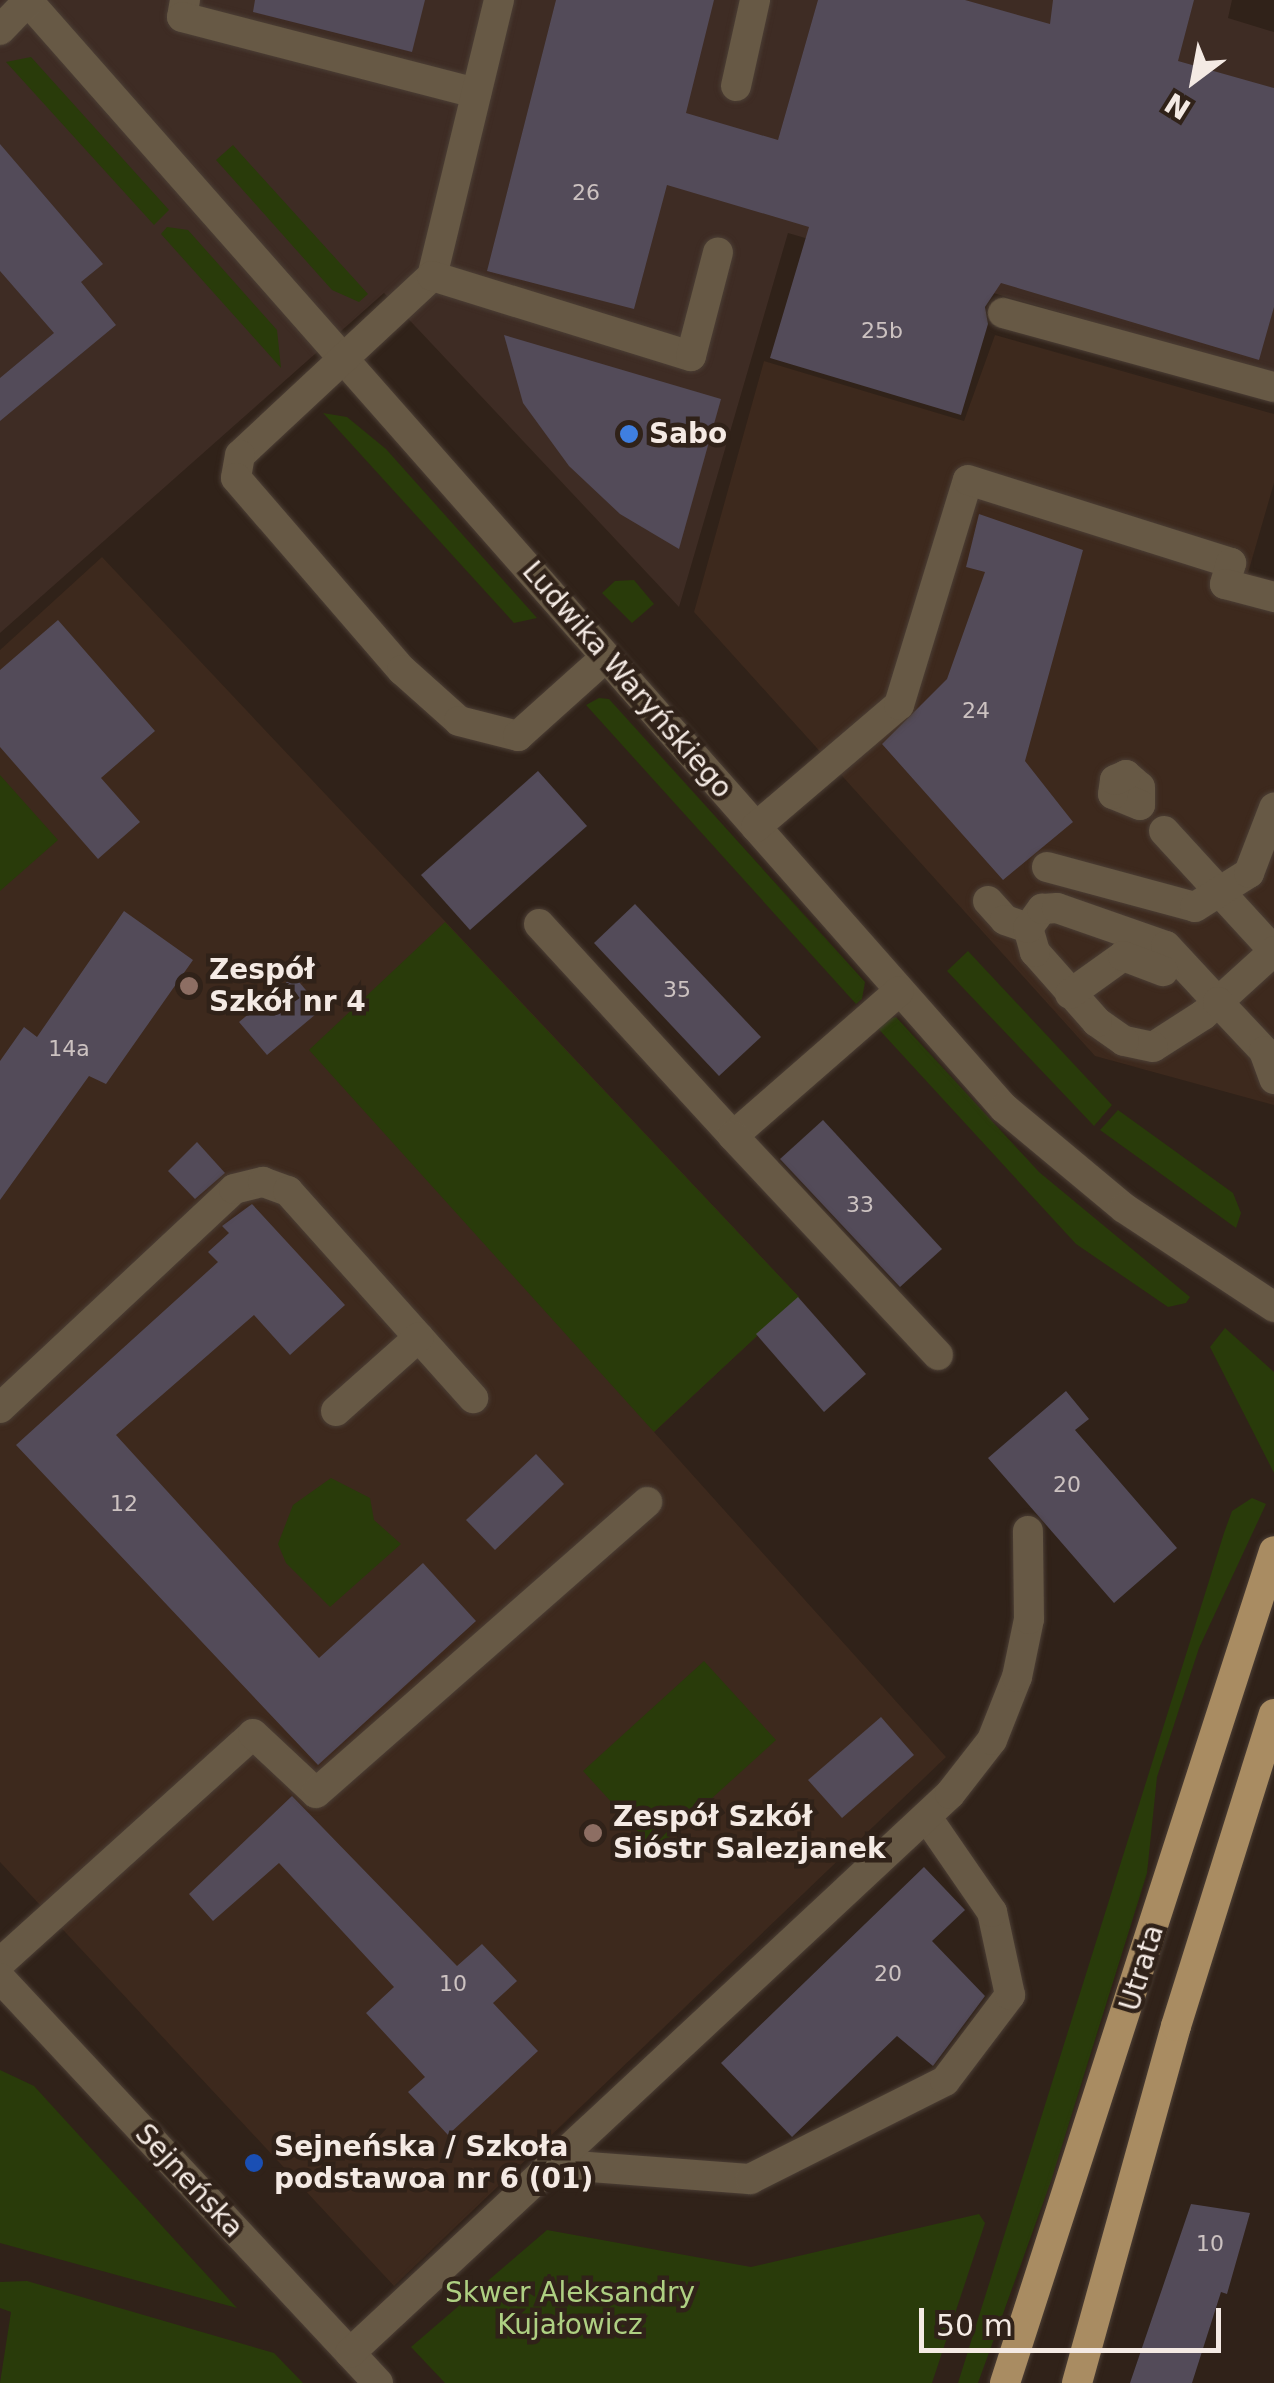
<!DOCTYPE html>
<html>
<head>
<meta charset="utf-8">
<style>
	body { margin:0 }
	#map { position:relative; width:1274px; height:2383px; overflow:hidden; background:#302219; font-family:"DejaVu Sans",sans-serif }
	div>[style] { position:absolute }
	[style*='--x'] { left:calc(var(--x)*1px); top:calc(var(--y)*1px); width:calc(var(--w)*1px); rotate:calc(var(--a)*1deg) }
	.built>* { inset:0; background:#3d291d }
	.industrial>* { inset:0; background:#3e2c24 }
	.green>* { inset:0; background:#293b0a }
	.building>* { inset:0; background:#534b59 }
	.roads { filter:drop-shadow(0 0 2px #4b3e35) drop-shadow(0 0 2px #4b3e35) }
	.minor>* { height:30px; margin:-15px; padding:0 15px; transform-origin:15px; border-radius:15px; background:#675945 }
	.major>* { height:30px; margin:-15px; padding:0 15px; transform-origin:15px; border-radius:15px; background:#a98c62 }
	.dots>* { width:28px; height:28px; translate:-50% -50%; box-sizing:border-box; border:5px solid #302219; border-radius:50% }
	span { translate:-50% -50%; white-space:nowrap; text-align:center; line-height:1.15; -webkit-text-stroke:9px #302219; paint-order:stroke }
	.number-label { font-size:22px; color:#ccc2c1 }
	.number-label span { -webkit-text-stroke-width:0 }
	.poi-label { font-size:28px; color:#f4eae4; font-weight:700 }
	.left { translate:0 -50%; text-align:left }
	.street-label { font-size:28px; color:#f4eae4 }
	.park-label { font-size:28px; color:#aed082 }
	.north { position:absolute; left:1144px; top:30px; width:100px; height:100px; -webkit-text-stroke:8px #302219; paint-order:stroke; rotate:212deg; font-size:28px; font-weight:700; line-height:40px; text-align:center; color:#f4eae4 }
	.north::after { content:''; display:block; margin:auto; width:35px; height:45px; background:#f4eae4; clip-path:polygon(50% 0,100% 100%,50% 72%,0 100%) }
	.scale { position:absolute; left:919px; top:2308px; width:302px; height:45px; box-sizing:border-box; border:5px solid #f4eae4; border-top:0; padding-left:12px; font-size:30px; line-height:35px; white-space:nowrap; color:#f4eae4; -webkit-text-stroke:8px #302219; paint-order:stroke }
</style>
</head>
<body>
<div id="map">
	<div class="built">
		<div style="clip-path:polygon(995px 335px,1274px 414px,1274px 483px,1248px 573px,1274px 581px,1274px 1105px,1095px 1056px,694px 612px,764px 361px,964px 421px)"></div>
		<div style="clip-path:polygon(102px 557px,799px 1297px,654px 1432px,946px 1757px,394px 2286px,0 1862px,0 650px)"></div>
	</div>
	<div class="industrial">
		<div style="clip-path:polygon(0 0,1232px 0,1228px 18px,1274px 32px,1274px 375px,788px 233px,679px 607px,384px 293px,0 633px)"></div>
	</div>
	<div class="green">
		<div style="clip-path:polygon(31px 57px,169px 210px,154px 225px,6px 62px)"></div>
		<div style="clip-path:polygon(233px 145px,240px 153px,368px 294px,359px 302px,332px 290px,216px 160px)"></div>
		<div style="clip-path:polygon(167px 227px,188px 230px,277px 330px,281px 368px,161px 234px)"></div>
		<div style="clip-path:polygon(323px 413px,347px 417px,386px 449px,537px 618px,514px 623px)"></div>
		<div style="clip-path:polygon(634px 580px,654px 604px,632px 623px,602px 593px,615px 581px)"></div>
		<div style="clip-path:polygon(599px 698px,609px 699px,865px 982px,862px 999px,856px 1004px,586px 705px)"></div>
		<div style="clip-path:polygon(0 775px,58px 840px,0 891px)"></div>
		<div style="clip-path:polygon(445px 922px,799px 1297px,654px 1432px,309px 1050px)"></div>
		<div style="clip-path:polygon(968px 951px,1112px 1105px,1094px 1126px,947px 971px)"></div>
		<div style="clip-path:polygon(896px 1017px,1039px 1172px,1190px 1297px,1186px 1303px,1168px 1307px,1076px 1244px,873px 1023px)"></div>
		<div style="clip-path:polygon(1118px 1110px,1233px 1193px,1241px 1213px,1236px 1228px,1100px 1130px)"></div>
		<div style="clip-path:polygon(1225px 1328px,1274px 1372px,1274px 1473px,1210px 1347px)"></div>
		<div style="clip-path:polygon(331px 1478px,370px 1498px,374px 1520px,401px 1544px,330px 1607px,286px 1563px,278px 1544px,293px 1505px)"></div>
		<div style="clip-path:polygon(1252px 1498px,1266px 1504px,1199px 1648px,1157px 1777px,1147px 1873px,1051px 2181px,978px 2383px,958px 2383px,1224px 1533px,1232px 1511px)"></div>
		<div style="clip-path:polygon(704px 1661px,776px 1740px,655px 1850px,583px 1771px)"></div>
		<div style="clip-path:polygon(0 2070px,34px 2086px,237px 2308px,0 2243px)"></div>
		<div style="clip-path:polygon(979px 2214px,985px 2223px,932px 2383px,445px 2383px,411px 2347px,547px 2230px,751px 2267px)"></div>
		<div style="clip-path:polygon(27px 2281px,274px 2353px,303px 2383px,0 2383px,11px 2312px,0 2308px,0 2282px)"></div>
	</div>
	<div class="building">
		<div style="clip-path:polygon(255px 0,425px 0,412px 52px,253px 12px)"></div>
		<div style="clip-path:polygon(556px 0,714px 0,686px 113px,778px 140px,818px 0,965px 0,1050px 24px,1053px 0,1194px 0,1178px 61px,1274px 88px,1274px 307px,1259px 360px,1001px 283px,985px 307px,988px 324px,961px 415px,770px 358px,809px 227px,667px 185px,634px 309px,487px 271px)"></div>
		<div style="clip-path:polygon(0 144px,103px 264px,81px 282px,116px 325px,0 421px,0 378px,54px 333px,0 271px)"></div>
		<div style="clip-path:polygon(504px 335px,721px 399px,679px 549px,620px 514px,569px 466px,523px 403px)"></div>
		<div style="clip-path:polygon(979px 514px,1083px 550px,1025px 761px,1073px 822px,1003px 880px,882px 744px,947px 679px,985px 572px,966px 567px)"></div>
		<div style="clip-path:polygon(58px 620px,155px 731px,101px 778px,140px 822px,98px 859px,0 747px,0 670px)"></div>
		<div style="clip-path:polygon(538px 771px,587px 826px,470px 930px,421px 875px)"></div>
		<div style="clip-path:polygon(635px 904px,761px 1037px,719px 1076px,594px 943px)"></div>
		<div style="clip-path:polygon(124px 911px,193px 960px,106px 1084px,89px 1076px,0 1200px,0 1061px,24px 1027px,37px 1037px)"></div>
		<div style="clip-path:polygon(294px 976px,322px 1009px,267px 1055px,239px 1022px)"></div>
		<div style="clip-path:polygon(823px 1120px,942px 1249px,900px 1287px,780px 1159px)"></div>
		<div style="clip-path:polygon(197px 1142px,225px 1173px,195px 1199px,168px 1171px)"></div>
		<div style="clip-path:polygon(252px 1204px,345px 1305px,290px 1355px,254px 1315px,116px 1435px,319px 1658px,423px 1563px,476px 1621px,318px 1765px,16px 1445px,218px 1262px,208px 1252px,229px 1233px,222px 1226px)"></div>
		<div style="clip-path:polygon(798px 1297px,866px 1374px,824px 1412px,756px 1334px)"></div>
		<div style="clip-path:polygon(1066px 1391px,1089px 1419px,1075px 1430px,1177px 1548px,1114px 1603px,988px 1458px)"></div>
		<div style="clip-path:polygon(536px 1454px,564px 1484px,495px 1550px,466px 1520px)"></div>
		<div style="clip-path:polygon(881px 1717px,914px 1755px,842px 1818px,808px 1780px)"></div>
		<div style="clip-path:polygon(292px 1796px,457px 1966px,482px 1944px,517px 1981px,493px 2003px,538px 2051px,448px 2135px,408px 2092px,425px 2077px,366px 2013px,394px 1987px,279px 1863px,213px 1921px,189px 1894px)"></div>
		<div style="clip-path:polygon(924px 1867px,965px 1910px,932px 1941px,985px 1996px,933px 2066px,897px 2036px,792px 2137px,721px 2063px)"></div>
		<div style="clip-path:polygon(1191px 2204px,1250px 2213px,1227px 2294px,1221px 2292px,1192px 2383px,1130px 2383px)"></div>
	</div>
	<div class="roads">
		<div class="minor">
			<div style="--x:27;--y:0;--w:1477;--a:48.6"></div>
			<div style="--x:1004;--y:1108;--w:156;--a:39.8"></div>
			<div style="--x:1124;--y:1208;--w:180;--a:33.4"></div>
			<div style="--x:185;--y:0;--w:17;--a:100"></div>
			<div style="--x:182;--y:17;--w:304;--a:14.5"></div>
			<div style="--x:499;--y:0;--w:284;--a:103.6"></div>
			<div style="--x:432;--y:276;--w:262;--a:137"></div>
			<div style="--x:240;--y:455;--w:23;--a:100"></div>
			<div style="--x:236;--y:478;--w:254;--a:49.2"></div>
			<div style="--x:402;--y:670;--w:76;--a:41.8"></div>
			<div style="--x:459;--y:721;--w:61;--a:14.3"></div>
			<div style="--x:518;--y:736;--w:118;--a:-41.9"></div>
			<div style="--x:0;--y:30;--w:40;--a:-46"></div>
			<div style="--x:736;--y:86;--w:88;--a:-77.5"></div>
			<div style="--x:432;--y:276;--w:271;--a:17.2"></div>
			<div style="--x:691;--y:356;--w:107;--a:-75.4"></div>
			<div style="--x:1003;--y:313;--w:281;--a:15.3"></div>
			<div style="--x:1126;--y:775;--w:18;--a:41"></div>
			<div style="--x:1140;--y:787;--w:18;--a:90"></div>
			<div style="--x:1140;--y:805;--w:29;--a:-158"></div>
			<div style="--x:1113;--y:794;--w:14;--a:-82"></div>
			<div style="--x:1115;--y:780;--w:12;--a:-24"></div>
			<div style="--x:756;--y:827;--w:188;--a:-40.5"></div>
			<div style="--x:899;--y:705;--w:235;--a:-73"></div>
			<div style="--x:968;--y:480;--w:276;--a:17.5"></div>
			<div style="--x:1231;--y:563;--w:22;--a:106"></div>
			<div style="--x:1225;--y:584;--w:51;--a:14.9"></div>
			<div style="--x:1164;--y:831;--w:163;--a:47.5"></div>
			<div style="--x:1047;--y:867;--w:153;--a:15.1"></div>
			<div style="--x:1195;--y:907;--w:64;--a:-32.2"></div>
			<div style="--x:1249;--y:873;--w:70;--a:-69"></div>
			<div style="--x:988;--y:901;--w:25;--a:48"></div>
			<div style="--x:1005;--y:920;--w:24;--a:19"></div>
			<div style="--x:539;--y:924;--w:287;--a:47.5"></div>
			<div style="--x:733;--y:1136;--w:220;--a:-41.1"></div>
			<div style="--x:1274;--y:951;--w:76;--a:137.7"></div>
			<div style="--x:1218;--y:1002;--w:20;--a:139"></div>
			<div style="--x:1203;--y:1015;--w:59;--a:147.4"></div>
			<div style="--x:1153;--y:1047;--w:30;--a:-168"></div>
			<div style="--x:1124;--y:1041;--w:33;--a:-145"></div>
			<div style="--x:1097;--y:1022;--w:94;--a:-131.5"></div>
			<div style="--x:1035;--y:952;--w:25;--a:-106"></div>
			<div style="--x:1028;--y:928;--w:24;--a:-54"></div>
			<div style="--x:1042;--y:909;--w:15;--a:-4"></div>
			<div style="--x:1057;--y:908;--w:115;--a:19.2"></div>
			<div style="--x:1166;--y:946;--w:76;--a:47.1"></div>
			<div style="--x:1218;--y:1002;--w:67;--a:46.8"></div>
			<div style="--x:1264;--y:1051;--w:30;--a:70"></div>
			<div style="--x:1070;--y:994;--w:65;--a:-35.6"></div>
			<div style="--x:1123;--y:956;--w:43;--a:20.6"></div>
			<div style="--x:733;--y:1136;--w:300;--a:46.9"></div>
			<div style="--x:0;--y:1408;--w:320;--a:-43.1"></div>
			<div style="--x:234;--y:1189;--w:30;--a:-14"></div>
			<div style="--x:263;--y:1182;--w:27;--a:20"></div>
			<div style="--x:288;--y:1191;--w:278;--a:48.2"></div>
			<div style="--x:336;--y:1411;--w:111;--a:-41.7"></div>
			<div style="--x:0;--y:1963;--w:341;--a:-42.1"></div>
			<div style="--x:253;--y:1734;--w:86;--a:43.1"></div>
			<div style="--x:316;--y:1793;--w:441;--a:-41.3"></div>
			<div style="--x:0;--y:1978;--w:554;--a:46.97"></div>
			<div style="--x:550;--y:2164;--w:201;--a:4.3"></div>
			<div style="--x:750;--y:2179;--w:218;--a:-26.7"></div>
			<div style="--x:945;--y:2081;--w:108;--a:-52.9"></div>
			<div style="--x:1010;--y:1995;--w:85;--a:-102.2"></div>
			<div style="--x:992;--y:1912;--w:116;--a:-124.5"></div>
			<div style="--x:350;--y:2353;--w:820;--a:-42.97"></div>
			<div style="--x:950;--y:1794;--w:68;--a:-52.1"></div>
			<div style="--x:992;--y:1740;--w:68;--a:-68.4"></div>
			<div style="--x:1017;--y:1677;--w:59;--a:-78.3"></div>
			<div style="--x:1029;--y:1619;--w:88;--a:-90.7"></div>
		</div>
		<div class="major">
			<div style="--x:1005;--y:2383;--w:874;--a:-72.08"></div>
			<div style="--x:1077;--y:2383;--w:370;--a:-74.5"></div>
			<div style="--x:1176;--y:2026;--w:327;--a:-72.6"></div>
		</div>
	</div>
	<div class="dots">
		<div style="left:629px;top:434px;background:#3f7fe0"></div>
		<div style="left:189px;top:986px;background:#8d6e63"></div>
		<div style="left:593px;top:1833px;background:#8d6e63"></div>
		<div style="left:254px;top:2163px;background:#1a4fb4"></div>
	</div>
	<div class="number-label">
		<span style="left:586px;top:193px">26</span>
		<span style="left:882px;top:331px">25b</span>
		<span style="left:976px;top:711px">24</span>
		<span style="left:677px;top:990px">35</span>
		<span style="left:69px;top:1049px">14a</span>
		<span style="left:860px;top:1205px">33</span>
		<span style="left:1067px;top:1485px">20</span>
		<span style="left:124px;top:1504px">12</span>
		<span style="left:888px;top:1974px">20</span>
		<span style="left:453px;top:1984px">10</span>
		<span style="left:1210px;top:2244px">10</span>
	</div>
	<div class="poi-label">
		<span class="left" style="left:649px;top:434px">Sabo</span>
		<span class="left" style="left:209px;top:986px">Zespół<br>Szkół nr 4</span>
		<span class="left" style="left:613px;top:1833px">Zespół Szkół<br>Sióstr Salezjanek</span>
		<span class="left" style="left:274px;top:2163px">Sejneńska / Szkoła<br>podstawoa nr 6 (01)</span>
	</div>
	<div class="street-label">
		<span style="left:627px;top:680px;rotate:49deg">Ludwika Waryńskiego</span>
		<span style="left:1142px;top:1968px;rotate:-73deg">Utrata</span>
		<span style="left:189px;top:2181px;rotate:47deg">Sejneńska</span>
	</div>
	<div class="park-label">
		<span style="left:570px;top:2309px">Skwer Aleksandry<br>Kujałowicz</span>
	</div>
	<div class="north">N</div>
	<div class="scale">50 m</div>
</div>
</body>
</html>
